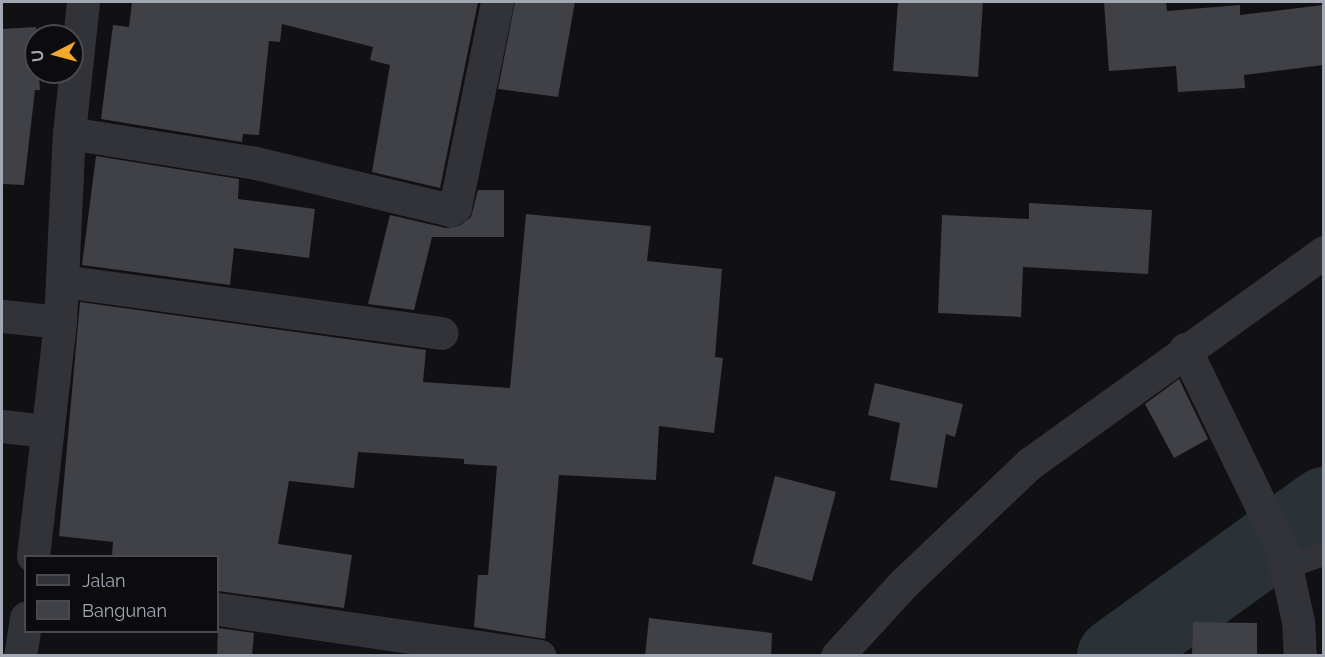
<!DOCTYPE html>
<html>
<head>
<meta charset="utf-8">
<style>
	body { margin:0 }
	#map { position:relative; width:1325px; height:657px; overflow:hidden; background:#111113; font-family:Raleway,sans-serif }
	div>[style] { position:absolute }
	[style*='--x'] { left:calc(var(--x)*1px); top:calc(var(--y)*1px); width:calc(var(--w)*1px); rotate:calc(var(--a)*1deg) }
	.river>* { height:76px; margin:-38px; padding:0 38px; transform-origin:38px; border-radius:38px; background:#2a3238 }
	.building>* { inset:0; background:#404146 }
	.lane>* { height:24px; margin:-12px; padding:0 12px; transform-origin:12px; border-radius:12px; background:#323338 }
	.street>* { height:33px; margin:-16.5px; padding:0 16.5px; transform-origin:16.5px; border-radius:16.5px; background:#323338 }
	span { translate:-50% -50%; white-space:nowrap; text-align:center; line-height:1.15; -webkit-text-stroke:4.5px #0c0c0e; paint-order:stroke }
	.frame { position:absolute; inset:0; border:3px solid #a2a8b3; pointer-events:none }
	.legend { position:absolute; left:24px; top:555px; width:195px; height:78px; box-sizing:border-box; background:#0c0c0e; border:2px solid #484a50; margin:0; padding:8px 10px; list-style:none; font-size:18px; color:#a2a8b3 }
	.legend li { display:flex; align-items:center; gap:12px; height:30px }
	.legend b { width:30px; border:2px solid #484a50 }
	.north { position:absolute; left:24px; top:24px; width:60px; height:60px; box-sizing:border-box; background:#0c0c0e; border:2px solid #484a50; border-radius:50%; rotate:264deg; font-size:16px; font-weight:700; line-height:24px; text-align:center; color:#a2a8b3 }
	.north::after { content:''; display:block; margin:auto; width:21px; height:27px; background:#f2a82a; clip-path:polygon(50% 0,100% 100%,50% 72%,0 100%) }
</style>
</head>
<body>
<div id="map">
	<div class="river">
		<div style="--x:1115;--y:656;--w:258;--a:-35.8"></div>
	</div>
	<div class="building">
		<div style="clip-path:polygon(132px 2px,478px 2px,440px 188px,372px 172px,390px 65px,370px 60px,373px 47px,282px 24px,280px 42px,269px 41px,259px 135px,243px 134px,242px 142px,101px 119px,113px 25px,129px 27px)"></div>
		<div style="clip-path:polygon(515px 2px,575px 2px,558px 97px,498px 89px)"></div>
		<div style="clip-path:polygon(898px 2px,983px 2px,978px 77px,893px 71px)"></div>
		<div style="clip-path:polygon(1104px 2px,1166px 2px,1167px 11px,1240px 5px,1240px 15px,1323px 5px,1323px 65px,1244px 75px,1245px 88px,1178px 92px,1176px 66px,1109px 71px)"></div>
		<div style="clip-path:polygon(36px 27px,40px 90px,35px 90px,24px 185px,2px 184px,2px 29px)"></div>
		<div style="clip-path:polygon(96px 156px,239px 179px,238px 199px,315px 209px,309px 258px,234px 248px,230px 285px,82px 265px)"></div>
		<div style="clip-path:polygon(478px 190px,504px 190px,504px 237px,432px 237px,414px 310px,368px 304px,390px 215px,446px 228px,459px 226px,471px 217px)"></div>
		<div style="clip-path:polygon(1029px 203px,1152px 210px,1148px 274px,1023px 267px,1021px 317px,938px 313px,942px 215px,1029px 219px)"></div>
		<div style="clip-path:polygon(526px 214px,651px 226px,647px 261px,722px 269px,715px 357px,723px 358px,714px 433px,659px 426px,656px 480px,559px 475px,545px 639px,474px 627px,478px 575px,488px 575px,497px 466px,464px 464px,464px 459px,358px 452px,354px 488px,289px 481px,278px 544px,352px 555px,344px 608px,218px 591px,218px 556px,112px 556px,113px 542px,59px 536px,80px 302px,426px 350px,423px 382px,510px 388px)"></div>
		<div style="clip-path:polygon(1179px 379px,1208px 439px,1174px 458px,1145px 404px)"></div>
		<div style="clip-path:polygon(875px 383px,963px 404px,955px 437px,946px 434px,937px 488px,890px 480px,900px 423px,868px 415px)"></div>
		<div style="clip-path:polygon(775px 476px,836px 492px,812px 581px,752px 564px)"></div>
		<div style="clip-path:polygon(649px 618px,772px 633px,771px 656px,645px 656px)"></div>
		<div style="clip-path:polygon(1193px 622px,1257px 623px,1257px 656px,1192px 656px)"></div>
		<div style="clip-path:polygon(218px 628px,254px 633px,252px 656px,217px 656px)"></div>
	</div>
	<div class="lane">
		<div style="--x:1286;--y:567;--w:40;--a:-18.9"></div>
	</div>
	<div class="street">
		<div style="--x:69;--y:133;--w:189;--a:9.1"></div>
		<div style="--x:256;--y:163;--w:200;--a:13.6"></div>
		<div style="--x:450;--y:210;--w:6;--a:-31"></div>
		<div style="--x:455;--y:207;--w:209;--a:-78.4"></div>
		<div style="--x:62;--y:281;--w:383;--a:7.8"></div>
		<div style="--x:2;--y:316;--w:58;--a:5.9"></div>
		<div style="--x:1185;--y:349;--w:222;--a:64.1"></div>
		<div style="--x:1282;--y:549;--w:74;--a:77.5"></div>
		<div style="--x:1298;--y:621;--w:35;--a:87"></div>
		<div style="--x:2;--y:426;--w:43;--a:6.6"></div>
		<div style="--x:33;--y:556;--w:236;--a:-83.4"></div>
		<div style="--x:60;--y:322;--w:189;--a:-87.3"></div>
		<div style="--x:69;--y:133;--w:132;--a:-83.9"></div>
		<div style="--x:218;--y:609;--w:325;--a:8.3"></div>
		<div style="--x:20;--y:656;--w:39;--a:-81"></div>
		<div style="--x:837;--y:656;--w:99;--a:-47.5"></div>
		<div style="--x:904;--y:583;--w:173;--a:-43.6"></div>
		<div style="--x:1029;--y:464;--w:363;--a:-35.7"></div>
	</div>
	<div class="frame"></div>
	<ul class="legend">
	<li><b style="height:8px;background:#323338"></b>Jalan</li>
	<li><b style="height:16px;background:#404146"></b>Bangunan</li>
	</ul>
	<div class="north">U</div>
</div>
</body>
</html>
